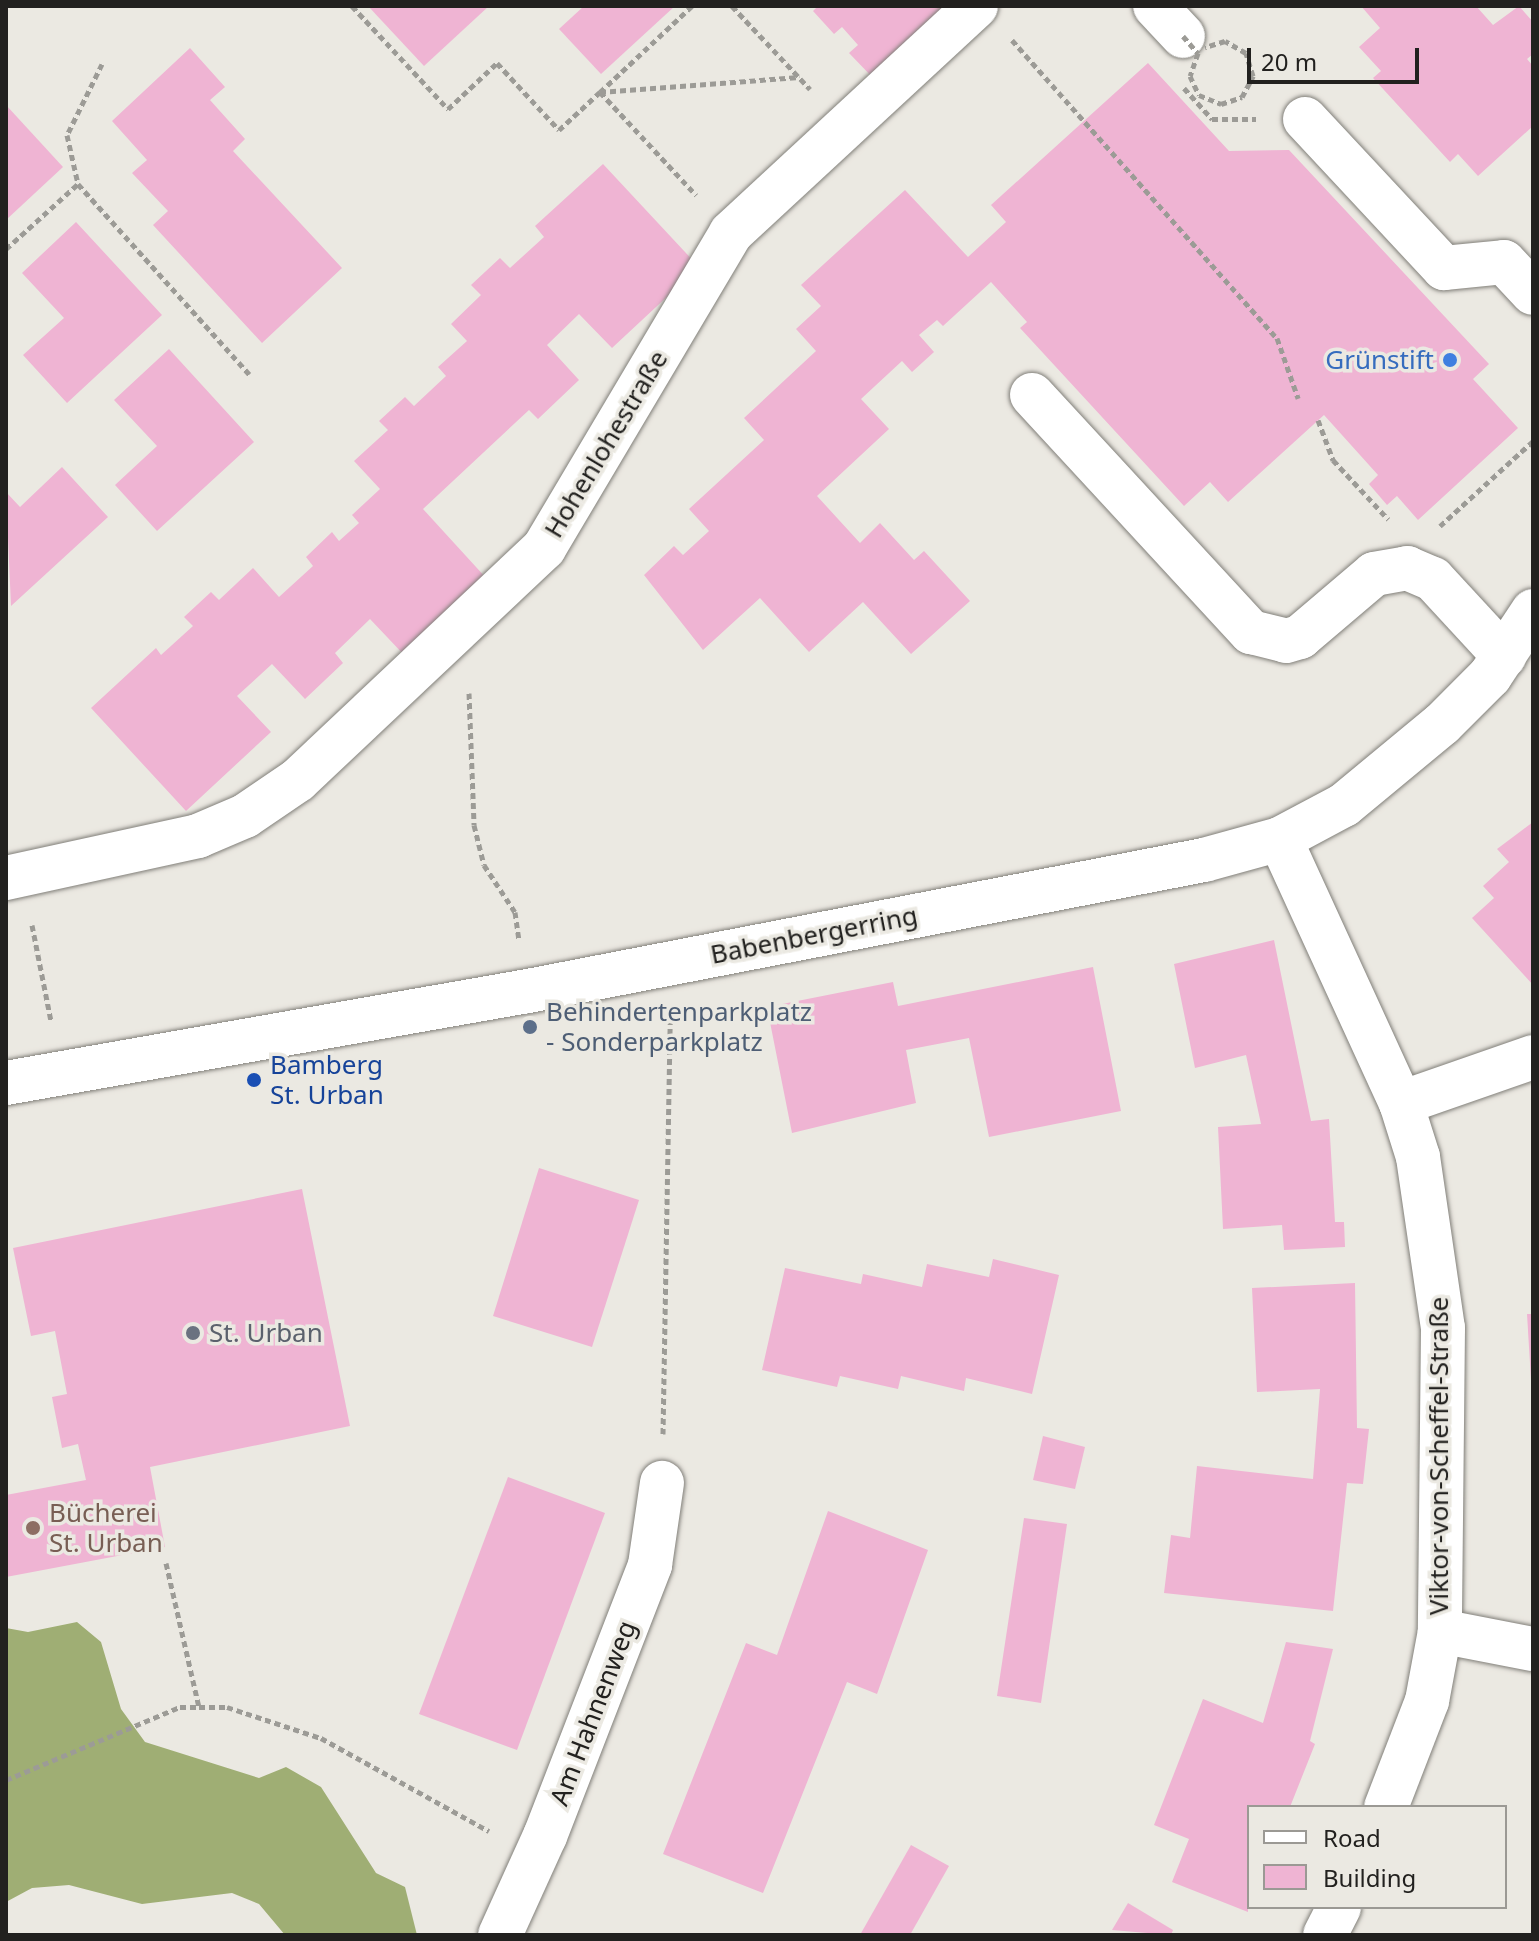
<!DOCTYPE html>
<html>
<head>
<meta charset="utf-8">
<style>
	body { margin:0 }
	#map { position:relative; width:1539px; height:1941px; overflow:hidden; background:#ebe9e2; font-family:"Noto Sans",sans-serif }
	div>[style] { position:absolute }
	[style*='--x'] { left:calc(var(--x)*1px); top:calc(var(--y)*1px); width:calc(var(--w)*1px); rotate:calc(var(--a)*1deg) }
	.forest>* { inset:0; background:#9fae74 }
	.building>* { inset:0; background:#efb4d3 }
	.path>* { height:5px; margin-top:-2.5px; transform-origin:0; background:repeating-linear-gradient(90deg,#9c9b96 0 6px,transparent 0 10px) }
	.roads { filter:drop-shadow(0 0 2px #817f79) drop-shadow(0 0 2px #817f79) }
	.minor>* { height:44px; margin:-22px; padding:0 22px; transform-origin:22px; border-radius:22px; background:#fff }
	.path-bridge>* { height:5px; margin-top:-2.5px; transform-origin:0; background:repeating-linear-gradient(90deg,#9c9b96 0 6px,transparent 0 10px) }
	.dots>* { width:22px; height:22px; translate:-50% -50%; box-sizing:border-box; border:4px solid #ebe9e2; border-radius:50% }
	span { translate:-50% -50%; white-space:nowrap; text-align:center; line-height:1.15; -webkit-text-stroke:7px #ebe9e2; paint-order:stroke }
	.shop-label { font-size:26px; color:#366cbe }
	.right { translate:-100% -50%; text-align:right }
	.street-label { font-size:26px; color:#22211f }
	.service-label { font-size:26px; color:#4e5e75 }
	.left { translate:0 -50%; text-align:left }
	.transit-label { font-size:26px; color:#164399 }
	.worship-label { font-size:26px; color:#5b616d }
	.education-label { font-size:26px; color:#785e54 }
	.frame { position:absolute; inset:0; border:8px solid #22211f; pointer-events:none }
	.legend { position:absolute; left:1247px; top:1805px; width:260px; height:104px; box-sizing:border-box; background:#ebe9e2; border:2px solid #9b9994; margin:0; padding:10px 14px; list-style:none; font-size:24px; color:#22211f }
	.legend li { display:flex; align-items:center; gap:16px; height:40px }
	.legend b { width:40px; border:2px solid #9b9994 }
	.scale { position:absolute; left:1247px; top:48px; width:172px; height:36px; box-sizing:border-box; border:4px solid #22211f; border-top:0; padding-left:10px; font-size:24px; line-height:28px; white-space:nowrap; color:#22211f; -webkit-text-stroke:6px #ebe9e2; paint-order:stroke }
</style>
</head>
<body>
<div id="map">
	<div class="forest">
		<div style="clip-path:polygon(77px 1622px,101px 1642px,121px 1709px,145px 1742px,259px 1778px,286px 1767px,321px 1787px,376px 1873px,405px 1887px,417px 1935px,285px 1935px,259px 1904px,232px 1893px,142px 1904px,69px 1885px,32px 1888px,6px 1902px,6px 1628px,28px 1632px)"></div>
	</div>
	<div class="building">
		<div style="clip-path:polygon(368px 6px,489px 6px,424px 66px)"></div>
		<div style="clip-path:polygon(584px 6px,675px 6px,601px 74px,559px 29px)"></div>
		<div style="clip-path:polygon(818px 6px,955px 6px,875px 80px,849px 53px,858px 45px,842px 27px,834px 34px,813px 11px)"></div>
		<div style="clip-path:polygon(1361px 6px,1476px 6px,1493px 25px,1519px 6px,1533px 22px,1533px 54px,1527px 59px,1533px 66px,1533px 126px,1478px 176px,1458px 154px,1450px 162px,1373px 78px,1381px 71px,1359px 47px,1380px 28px)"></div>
		<div style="clip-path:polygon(190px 48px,225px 87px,210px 100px,245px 139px,233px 151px,342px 268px,262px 343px,153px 225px,168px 211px,132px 173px,147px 160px,112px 121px)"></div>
		<div style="clip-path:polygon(1148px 63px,1229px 151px,1289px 150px,1489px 364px,1473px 379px,1518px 428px,1418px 520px,1397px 496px,1387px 505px,1369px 484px,1378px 475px,1324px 415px,1228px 502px,1210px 482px,1184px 506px,1020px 328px,1027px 322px,991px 282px,943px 326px,937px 320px,919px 335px,934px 352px,912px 372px,902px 361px,861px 399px,889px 429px,817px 496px,860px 543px,880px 523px,914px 560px,924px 551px,970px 601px,911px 654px,863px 602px,809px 652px,760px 598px,703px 650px,644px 575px,674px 546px,683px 555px,709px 531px,689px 509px,764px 440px,744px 418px,816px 351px,796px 329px,821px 306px,801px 285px,905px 190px,968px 257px,1006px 222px,991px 205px)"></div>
		<div style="clip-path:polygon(6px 105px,63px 167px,6px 220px)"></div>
		<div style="clip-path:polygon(603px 164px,699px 267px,612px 348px,579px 314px,547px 345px,579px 380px,538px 419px,529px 410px,423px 509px,487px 579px,405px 656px,370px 619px,335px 653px,343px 663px,305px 699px,272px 664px,237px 696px,271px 732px,186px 811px,91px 708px,156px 648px,161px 655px,193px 626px,184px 617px,211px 592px,219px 600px,253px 568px,279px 597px,313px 566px,306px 557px,332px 532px,339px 541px,359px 523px,352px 515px,380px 489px,354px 461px,388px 430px,379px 421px,405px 397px,414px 406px,446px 376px,438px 367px,467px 341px,451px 324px,481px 295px,471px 285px,500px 258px,510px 268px,544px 237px,535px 226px)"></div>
		<div style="clip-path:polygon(76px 222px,162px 315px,67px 403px,23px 355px,64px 318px,22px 273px)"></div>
		<div style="clip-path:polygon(169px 349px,254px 442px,157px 531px,115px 485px,157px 446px,114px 400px)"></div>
		<div style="clip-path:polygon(62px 467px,108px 517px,11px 606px,6px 492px,20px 507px)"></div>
		<div style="clip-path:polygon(1533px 822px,1533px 985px,1472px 918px,1494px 898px,1483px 886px,1509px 862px,1497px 849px)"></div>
		<div style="clip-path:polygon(1274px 940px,1311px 1121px,1329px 1119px,1335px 1222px,1344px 1222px,1345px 1247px,1284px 1250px,1282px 1225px,1223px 1229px,1218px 1127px,1261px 1124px,1246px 1055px,1195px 1068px,1174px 964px)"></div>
		<div style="clip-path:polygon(1093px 967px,1121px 1111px,989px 1137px,969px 1038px,906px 1050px,916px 1103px,792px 1133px,767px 1007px,893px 982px,898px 1006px)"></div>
		<div style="clip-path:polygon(539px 1168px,639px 1200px,592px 1347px,493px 1316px)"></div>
		<div style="clip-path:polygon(302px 1189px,350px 1426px,150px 1467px,165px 1547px,6px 1577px,6px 1495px,86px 1480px,78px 1444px,62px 1448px,52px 1397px,67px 1394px,55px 1331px,31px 1336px,13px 1248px)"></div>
		<div style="clip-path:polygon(993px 1259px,1059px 1275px,1032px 1394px,966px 1378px,964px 1391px,901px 1376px,898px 1389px,840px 1376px,837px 1387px,762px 1370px,785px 1268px,861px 1284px,863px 1274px,922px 1287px,927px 1264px,989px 1277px)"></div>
		<div style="clip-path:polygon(1355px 1283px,1357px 1428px,1369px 1429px,1363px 1484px,1347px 1483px,1333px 1611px,1164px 1593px,1171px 1535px,1190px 1538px,1197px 1466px,1313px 1479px,1320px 1389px,1257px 1392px,1252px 1288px)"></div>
		<div style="clip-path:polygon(1527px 1314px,1533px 1314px,1533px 1380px,1531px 1380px)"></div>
		<div style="clip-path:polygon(1043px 1436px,1085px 1447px,1075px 1489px,1033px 1480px)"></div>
		<div style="clip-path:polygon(508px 1477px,605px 1513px,517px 1750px,419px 1714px)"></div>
		<div style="clip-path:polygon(828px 1511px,928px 1550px,877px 1694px,847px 1682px,763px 1893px,663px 1854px,746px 1643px,777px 1655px)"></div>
		<div style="clip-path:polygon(1024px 1518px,1067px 1524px,1041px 1703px,997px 1696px)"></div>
		<div style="clip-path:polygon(1286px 1642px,1333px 1649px,1310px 1741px,1315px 1744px,1290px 1807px,1249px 1807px,1248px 1912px,1172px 1882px,1189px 1839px,1154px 1825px,1203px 1699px,1263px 1723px)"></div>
		<div style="clip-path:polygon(911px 1845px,949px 1866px,910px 1935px,860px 1935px)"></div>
		<div style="clip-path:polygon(1128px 1903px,1173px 1930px,1171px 1935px,1112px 1930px)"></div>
	</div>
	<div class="path">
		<div style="--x:352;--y:6;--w:141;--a:47"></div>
		<div style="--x:448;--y:109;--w:67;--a:-43.2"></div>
		<div style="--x:497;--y:63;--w:91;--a:47.2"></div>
		<div style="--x:559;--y:130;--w:56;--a:-42.8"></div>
		<div style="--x:600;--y:92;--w:200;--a:-4.3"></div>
		<div style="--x:692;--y:6;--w:126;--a:136.9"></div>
		<div style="--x:600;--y:92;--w:141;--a:47"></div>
		<div style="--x:732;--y:6;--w:114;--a:46.8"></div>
		<div style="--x:1012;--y:40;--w:399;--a:48.4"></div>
		<div style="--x:1277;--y:338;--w:64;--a:70.7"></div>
		<div style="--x:102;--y:64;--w:79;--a:116.2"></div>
		<div style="--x:67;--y:135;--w:50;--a:77.3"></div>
		<div style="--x:78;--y:184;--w:256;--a:48"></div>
		<div style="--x:1184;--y:88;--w:42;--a:47.9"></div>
		<div style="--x:1212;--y:119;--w:44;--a:0"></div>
		<div style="--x:6;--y:249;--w:97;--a:-42.1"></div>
		<div style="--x:1318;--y:420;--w:43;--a:69.4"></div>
		<div style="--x:1333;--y:460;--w:81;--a:47"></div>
		<div style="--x:1440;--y:526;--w:126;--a:-42.4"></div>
		<div style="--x:469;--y:693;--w:132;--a:87.8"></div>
		<div style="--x:474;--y:825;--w:41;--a:76"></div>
		<div style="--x:484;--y:865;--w:56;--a:56.6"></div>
		<div style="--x:515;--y:912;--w:28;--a:82"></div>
		<div style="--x:32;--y:925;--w:98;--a:78.8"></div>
		<div style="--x:663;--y:1434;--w:418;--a:-89"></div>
		<div style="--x:166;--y:1563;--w:148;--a:77.1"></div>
		<div style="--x:199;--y:1707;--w:28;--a:0"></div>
		<div style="--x:227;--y:1707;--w:99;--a:18.3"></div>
		<div style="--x:321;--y:1738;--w:192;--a:29"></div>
		<div style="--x:6;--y:1780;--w:189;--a:-22.8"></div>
		<div style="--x:180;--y:1707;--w:19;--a:0"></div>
	</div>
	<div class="roads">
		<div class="minor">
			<div style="--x:1155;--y:6;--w:41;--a:47"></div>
			<div style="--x:1305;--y:119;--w:204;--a:47"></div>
			<div style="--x:1444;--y:268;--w:60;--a:-5.7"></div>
			<div style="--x:1504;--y:262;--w:42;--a:46.9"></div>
			<div style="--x:1032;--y:395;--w:323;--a:47.3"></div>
			<div style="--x:1251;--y:632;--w:36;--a:14"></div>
			<div style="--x:1286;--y:641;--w:15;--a:-16"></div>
			<div style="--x:1300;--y:637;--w:97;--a:-40.4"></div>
			<div style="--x:1374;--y:574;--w:34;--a:-10"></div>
			<div style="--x:1407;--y:568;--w:28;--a:23"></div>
			<div style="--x:1433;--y:579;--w:105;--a:47.3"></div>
			<div style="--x:1280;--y:839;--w:290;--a:65.4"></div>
			<div style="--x:1401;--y:1103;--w:57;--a:72.5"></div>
			<div style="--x:1418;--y:1157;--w:173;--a:81.7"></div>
			<div style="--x:1443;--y:1328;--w:303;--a:90.6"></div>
			<div style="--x:1440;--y:1631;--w:71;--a:100.5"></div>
			<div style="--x:1427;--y:1701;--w:114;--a:111.1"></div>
			<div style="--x:6;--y:878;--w:197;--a:-12.3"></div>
			<div style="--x:198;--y:836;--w:51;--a:-23.1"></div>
			<div style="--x:245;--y:816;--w:64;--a:-34.2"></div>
			<div style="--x:298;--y:780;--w:338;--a:-43.3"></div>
			<div style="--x:544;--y:548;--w:366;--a:-59.3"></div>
			<div style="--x:731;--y:233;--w:334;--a:-42.8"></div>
			<div style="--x:6;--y:1083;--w:530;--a:-10"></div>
			<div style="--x:528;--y:991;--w:689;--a:-10.97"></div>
			<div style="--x:1204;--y:860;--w:79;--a:-15.4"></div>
			<div style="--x:1280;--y:839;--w:72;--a:-28"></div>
			<div style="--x:1344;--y:805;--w:127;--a:-39.6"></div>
			<div style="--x:1442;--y:724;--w:68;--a:-45"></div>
			<div style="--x:1490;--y:676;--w:78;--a:-56.5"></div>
			<div style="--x:1401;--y:1103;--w:140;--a:-19.2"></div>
			<div style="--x:1440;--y:1631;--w:95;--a:11"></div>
			<div style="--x:500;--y:1935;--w:109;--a:-65.6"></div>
			<div style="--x:545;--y:1836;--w:291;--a:-68.8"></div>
			<div style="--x:650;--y:1565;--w:83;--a:-81.7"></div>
			<div style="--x:1325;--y:1935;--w:31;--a:-63"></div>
		</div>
	</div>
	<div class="path-bridge">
		<div style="--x:1183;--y:36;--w:23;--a:49"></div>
		<div style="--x:1198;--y:53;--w:24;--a:109"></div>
		<div style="--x:1190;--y:76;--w:21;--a:65"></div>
		<div style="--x:1199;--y:95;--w:24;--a:22"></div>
		<div style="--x:1221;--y:104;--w:22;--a:-18"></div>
		<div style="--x:1242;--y:97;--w:24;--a:-62"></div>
		<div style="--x:1253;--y:76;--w:24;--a:-107"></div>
		<div style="--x:1246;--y:53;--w:24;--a:-150"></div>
		<div style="--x:1225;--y:41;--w:21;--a:163"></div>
	</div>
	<div class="dots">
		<div style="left:1450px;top:360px;background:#3f7fe0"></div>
		<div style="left:530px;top:1027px;background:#5c6f8a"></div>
		<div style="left:254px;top:1080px;background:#1a4fb4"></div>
		<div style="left:193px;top:1333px;background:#6b7280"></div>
		<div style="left:33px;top:1528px;background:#8d6e63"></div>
	</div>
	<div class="shop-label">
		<span class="right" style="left:1434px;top:360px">Grünstift</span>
	</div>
	<div class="street-label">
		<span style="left:606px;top:444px;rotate:-59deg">Hohenlohestraße</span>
		<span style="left:814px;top:935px;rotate:-11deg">Babenbergerring</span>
		<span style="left:1439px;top:1456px;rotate:-90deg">Viktor-von-Scheffel-Straße</span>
		<span style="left:593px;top:1713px;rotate:-69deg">Am Hahnenweg</span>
	</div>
	<div class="service-label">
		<span class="left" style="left:546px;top:1027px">Behindertenparkplatz<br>- Sonderparkplatz</span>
	</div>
	<div class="transit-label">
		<span class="left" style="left:270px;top:1080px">Bamberg<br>St. Urban</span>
	</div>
	<div class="worship-label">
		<span class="left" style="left:209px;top:1333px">St. Urban</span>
	</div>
	<div class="education-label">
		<span class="left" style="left:49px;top:1528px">Bücherei<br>St. Urban</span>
	</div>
	<div class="frame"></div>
	<ul class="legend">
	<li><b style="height:10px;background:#fff"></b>Road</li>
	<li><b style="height:22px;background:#efb4d3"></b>Building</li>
	</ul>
	<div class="scale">20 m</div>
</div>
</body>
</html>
